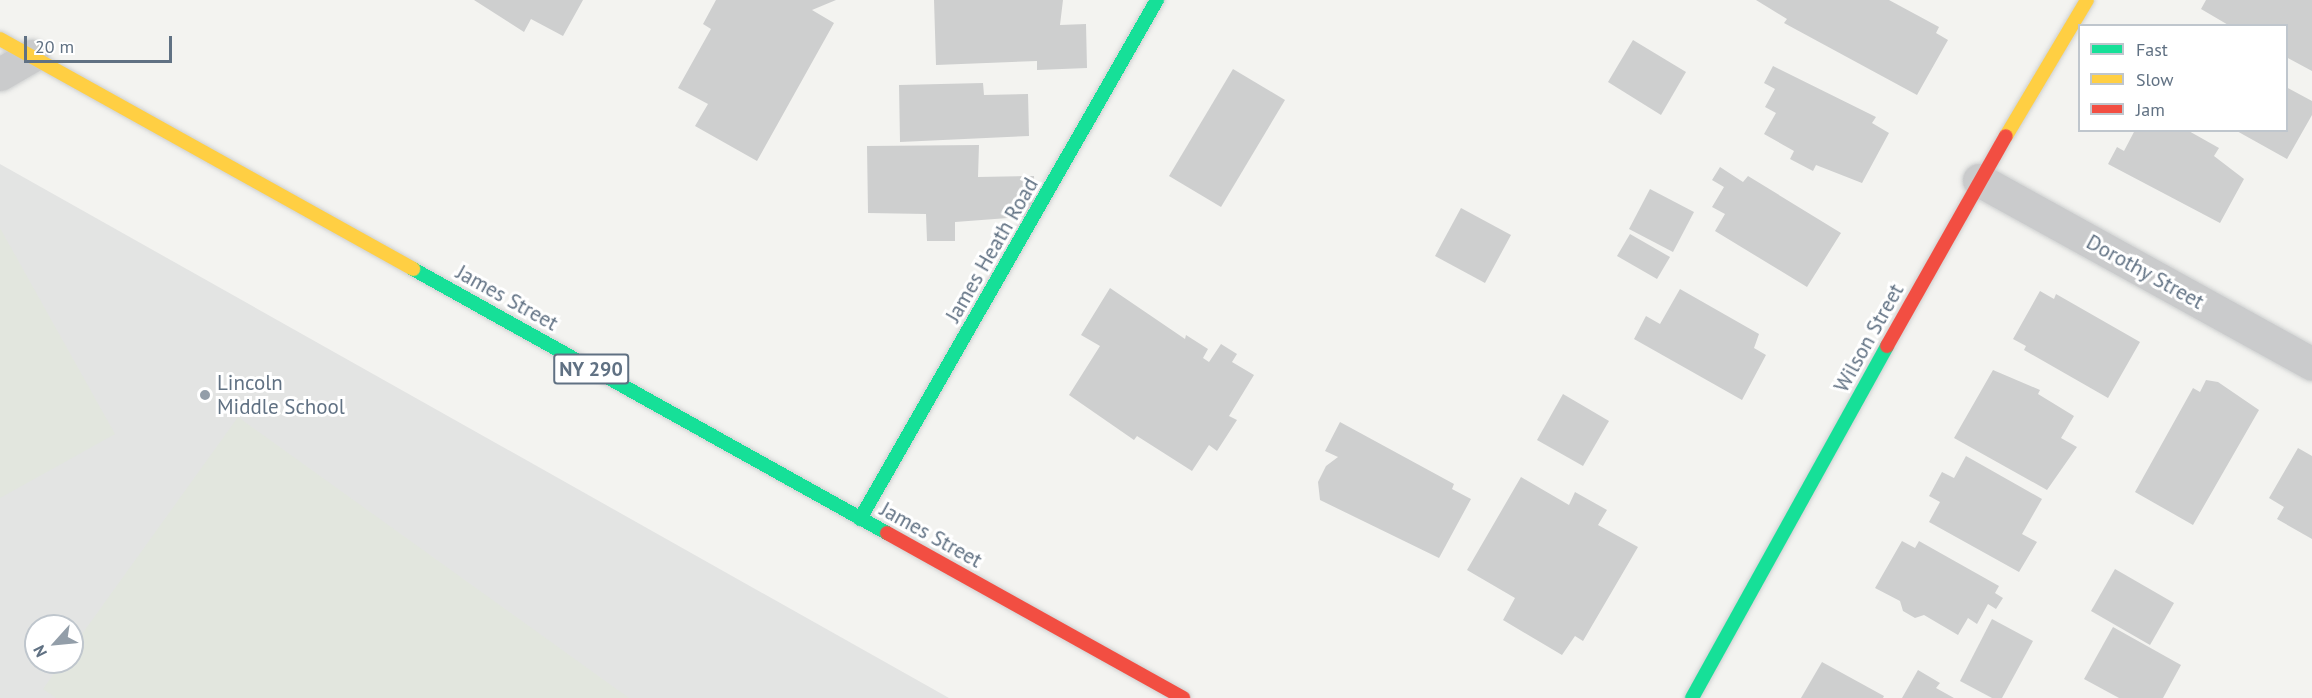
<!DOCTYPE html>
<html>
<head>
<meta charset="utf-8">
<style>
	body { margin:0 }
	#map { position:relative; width:2312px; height:698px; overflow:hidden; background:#f3f3f0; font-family:"PT Sans",sans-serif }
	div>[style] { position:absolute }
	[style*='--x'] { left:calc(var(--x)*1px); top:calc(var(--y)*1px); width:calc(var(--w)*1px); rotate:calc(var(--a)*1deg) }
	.built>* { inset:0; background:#e3e4e3 }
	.green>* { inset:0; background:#e2e6de }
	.building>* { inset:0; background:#cecfcf }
	.roads { filter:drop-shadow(0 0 2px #ced0d0) drop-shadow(0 0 2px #ced0d0) }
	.street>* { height:33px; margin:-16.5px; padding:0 16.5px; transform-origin:16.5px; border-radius:16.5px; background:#cacbcc }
	.fast>* { height:14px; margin:-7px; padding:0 7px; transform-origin:7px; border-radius:7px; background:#16e098 }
	.slow>* { height:14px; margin:-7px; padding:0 7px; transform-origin:7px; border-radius:7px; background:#ffcf43 }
	.jam>* { height:14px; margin:-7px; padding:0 7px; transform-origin:7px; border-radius:7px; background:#f24e42 }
	.dots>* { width:16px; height:16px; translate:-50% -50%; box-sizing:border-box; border:3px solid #fff; border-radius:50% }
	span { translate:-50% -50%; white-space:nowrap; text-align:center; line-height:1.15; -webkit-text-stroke:6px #fff; paint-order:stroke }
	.shield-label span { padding:2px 4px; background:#fff; border:2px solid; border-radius:4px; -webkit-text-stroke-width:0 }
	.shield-label { font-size:20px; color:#607183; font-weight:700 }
	.street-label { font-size:21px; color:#607183 }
	.poi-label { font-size:21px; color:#607183 }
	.left { translate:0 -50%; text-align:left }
	.legend { position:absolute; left:2078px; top:24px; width:210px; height:108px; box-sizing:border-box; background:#fff; border:2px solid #bfc6cd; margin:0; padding:8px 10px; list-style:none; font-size:18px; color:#607183 }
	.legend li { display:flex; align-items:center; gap:12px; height:30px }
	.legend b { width:30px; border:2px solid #bfc6cd }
	.north { position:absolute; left:24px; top:614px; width:60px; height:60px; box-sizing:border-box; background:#fff; border:2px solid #bfc6cd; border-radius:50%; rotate:243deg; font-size:16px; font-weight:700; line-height:24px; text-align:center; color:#607183 }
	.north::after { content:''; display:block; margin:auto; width:21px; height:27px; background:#939ea9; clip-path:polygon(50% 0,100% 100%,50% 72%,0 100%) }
	.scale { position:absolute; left:24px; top:36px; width:148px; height:27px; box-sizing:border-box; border:3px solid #607183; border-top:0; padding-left:8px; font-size:18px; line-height:21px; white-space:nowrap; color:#607183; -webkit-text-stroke:4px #fff; paint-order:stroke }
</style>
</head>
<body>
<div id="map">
	<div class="built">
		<div style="clip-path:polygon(evenodd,0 164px,949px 698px,0 698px,0 164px,36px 626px,72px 626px,72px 662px,36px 662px,36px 626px)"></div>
	</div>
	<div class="green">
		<div style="clip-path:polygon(0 228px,115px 434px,0 498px)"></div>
		<div style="clip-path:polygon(238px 417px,629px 698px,56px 698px,43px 689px,62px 662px,72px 662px,72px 648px)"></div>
	</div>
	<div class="building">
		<div style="clip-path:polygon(474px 0,583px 0,563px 36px,531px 19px,524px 32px)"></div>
		<div style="clip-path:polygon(716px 0,836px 0,812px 10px,834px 23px,757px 161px,695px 126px,708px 104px,678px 88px,711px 29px,703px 24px)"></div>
		<div style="clip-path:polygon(934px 0,1063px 0,1060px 25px,1086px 24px,1087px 68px,1037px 70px,1037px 61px,936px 65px)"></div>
		<div style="clip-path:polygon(1756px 0,1889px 0,1939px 27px,1936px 33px,1948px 40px,1917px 95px,1784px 23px,1787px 19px)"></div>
		<div style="clip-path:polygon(2206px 0,2312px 0,2312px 71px,2286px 57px,2286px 26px,2230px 26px,2201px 9px)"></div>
		<div style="clip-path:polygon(1633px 40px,1686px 72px,1661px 115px,1608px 82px)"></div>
		<div style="clip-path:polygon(1773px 66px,1876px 117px,1872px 123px,1889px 133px,1862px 183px,1816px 165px,1813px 171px,1790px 159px,1794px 151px,1764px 134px,1776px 113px,1765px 107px,1775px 89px,1764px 83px)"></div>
		<div style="clip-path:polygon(1233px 69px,1285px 100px,1221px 207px,1169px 176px)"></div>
		<div style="clip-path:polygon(983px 83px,984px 95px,1028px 94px,1029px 136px,900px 142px,899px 85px)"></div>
		<div style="clip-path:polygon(2286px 87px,2312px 101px,2312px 115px,2287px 159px,2235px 130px,2286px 130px)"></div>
		<div style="clip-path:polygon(2135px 130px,2187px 130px,2219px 148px,2214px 156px,2244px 179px,2220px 223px,2108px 164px,2117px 147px,2124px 151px)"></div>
		<div style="clip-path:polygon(979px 145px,978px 177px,1034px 176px,1035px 216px,955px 222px,955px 241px,927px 241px,926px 214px,868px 213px,867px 146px)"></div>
		<div style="clip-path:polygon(1720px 167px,1743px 182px,1748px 176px,1841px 233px,1807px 287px,1715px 231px,1725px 214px,1712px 207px,1724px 187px,1712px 180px)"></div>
		<div style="clip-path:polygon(1650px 189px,1694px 212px,1673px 252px,1629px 229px)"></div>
		<div style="clip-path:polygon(1461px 208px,1511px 235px,1485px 283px,1435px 256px)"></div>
		<div style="clip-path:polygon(1630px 234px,1670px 257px,1657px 279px,1617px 256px)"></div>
		<div style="clip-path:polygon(1110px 288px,1185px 339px,1186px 335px,1208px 349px,1203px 358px,1209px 362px,1221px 344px,1237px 354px,1232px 362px,1254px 375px,1229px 416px,1237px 420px,1217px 451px,1209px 445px,1192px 471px,1137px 436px,1134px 440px,1069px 395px,1100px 346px,1081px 335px)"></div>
		<div style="clip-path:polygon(1680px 289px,1759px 334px,1754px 348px,1766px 355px,1742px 400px,1634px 339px,1646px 316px,1660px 324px)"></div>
		<div style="clip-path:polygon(2040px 291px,2054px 299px,2056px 294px,2140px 342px,2108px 398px,2024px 350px,2026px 346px,2013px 339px)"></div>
		<div style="clip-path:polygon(1993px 370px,2040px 390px,2038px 394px,2074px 416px,2061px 438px,2077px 447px,2047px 490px,1954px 438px)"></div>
		<div style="clip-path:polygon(2206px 380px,2218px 382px,2259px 410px,2193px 525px,2135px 492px,2193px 388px,2200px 392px)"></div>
		<div style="clip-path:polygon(1563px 394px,1609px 421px,1583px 466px,1537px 440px)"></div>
		<div style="clip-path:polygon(1340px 422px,1454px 484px,1452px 489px,1471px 499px,1439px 558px,1320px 500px,1318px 482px,1326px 466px,1338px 457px,1325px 451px)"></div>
		<div style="clip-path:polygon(2298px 448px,2312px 456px,2312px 539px,2277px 519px,2284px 507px,2269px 498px)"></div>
		<div style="clip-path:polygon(1966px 456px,2042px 499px,2022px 534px,2037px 542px,2019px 572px,1929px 522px,1940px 502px,1929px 496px,1942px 472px,1954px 478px)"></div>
		<div style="clip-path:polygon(1521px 477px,1569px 505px,1575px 492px,1607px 510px,1598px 525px,1638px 547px,1583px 641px,1575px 636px,1562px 655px,1503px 620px,1515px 598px,1467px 570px)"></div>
		<div style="clip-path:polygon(1902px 541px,1915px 548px,1919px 541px,1999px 586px,1995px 593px,2003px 598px,1996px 609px,1988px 604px,1977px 624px,1968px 618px,1958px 635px,1924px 615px,1915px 618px,1903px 611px,1900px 601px,1875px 588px)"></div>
		<div style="clip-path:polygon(2115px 569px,2174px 603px,2150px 645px,2091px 611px)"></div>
		<div style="clip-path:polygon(1992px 619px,2033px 641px,2002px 698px,1992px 698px,1960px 681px)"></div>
		<div style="clip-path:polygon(2113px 627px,2181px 665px,2163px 698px,2119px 698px,2084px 679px)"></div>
		<div style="clip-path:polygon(1822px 662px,1884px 696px,1883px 698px,1801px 698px)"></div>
		<div style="clip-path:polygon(1918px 670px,1940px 683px,1936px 688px,1954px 698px,1902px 698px)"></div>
	</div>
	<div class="roads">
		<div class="street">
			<div style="--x:0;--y:74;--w:36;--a:-30"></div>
			<div style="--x:1979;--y:180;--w:380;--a:28.9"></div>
		</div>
		<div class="fast">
			<div style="--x:413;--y:269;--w:543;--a:29.12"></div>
			<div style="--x:860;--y:519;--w:598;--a:-60.22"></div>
			<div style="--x:1692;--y:698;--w:402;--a:-61"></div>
		</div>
		<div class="slow">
			<div style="--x:0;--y:39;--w:473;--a:29.1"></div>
			<div style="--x:2006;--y:136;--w:158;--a:-59.2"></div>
		</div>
		<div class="jam">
			<div style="--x:1887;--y:346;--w:241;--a:-60.5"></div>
			<div style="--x:887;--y:533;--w:339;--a:29.1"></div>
		</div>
	</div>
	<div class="dots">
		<div style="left:205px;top:395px;background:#939ea9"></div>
	</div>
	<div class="shield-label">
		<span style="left:591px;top:369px">NY 290</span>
	</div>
	<div class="street-label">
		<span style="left:992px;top:250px;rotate:-60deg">James Heath Road</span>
		<span style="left:2145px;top:272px;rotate:29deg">Dorothy Street</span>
		<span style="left:507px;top:298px;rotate:29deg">James Street</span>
		<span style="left:1869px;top:338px;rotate:-61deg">Wilson Street</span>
		<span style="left:931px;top:535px;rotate:29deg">James Street</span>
	</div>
	<div class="poi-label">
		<span class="left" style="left:217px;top:395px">Lincoln<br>Middle School</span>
	</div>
	<ul class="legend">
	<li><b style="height:8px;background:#16e098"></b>Fast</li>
	<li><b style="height:8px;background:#ffcf43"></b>Slow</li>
	<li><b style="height:8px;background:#f24e42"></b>Jam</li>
	</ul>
	<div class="north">N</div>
	<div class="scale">20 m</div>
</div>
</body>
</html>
